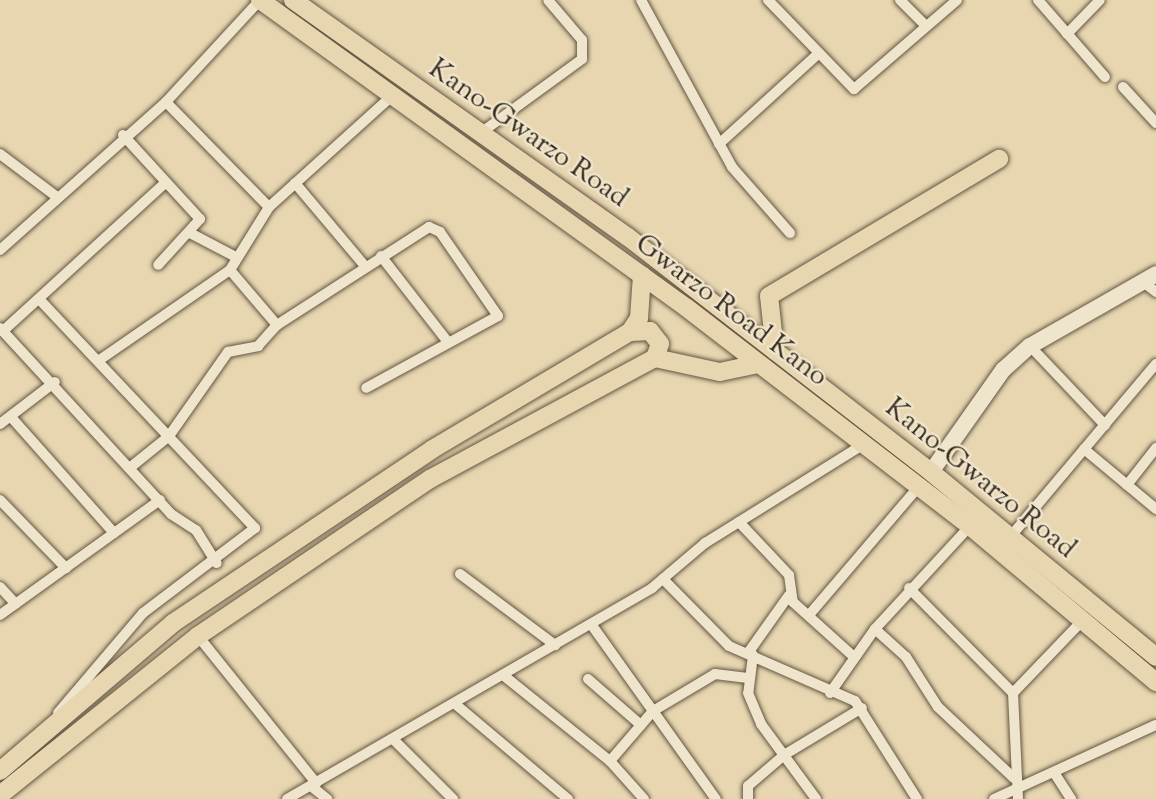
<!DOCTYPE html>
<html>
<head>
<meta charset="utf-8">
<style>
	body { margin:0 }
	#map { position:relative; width:1156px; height:799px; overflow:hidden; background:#e7d6b0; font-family:"Sorts Mill Goudy",serif }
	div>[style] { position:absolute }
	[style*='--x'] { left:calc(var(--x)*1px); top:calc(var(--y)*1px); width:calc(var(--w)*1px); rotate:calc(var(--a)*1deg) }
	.roads { filter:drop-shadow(0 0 2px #635642) drop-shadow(0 0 2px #635642) }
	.street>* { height:10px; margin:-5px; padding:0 5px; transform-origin:5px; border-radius:5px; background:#efe4cc }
	.secondary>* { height:16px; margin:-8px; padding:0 8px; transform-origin:8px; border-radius:8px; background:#efe4cc }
	.primary>* { height:18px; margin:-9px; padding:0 9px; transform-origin:9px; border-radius:9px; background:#e7d6b0 }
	span { translate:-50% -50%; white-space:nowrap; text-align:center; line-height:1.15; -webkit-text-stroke:5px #efe4cc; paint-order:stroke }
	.street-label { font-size:28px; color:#372b1e }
</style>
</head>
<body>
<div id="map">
	<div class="roads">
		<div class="street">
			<div style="--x:641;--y:0;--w:190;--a:61.4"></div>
			<div style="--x:732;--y:167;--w:88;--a:48.7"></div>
			<div style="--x:768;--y:0;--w:124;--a:46"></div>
			<div style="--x:854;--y:89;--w:136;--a:-40.8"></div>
			<div style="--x:900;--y:0;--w:35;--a:45"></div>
			<div style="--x:1038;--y:0;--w:102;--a:49"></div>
			<div style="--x:1067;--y:34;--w:47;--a:-45.9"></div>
			<div style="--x:1123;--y:87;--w:49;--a:47.5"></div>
			<div style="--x:166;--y:102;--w:147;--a:45.6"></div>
			<div style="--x:482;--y:132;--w:124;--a:-36.1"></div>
			<div style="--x:582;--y:59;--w:19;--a:-90"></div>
			<div style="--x:582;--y:40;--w:52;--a:-130.4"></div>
			<div style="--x:123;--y:135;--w:114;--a:47.5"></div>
			<div style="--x:200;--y:219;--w:62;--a:132.4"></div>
			<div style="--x:719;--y:144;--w:135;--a:-42.3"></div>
			<div style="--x:0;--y:154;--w:71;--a:37"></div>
			<div style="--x:295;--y:183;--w:109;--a:49.9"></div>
			<div style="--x:190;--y:233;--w:52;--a:27.6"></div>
			<div style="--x:0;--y:250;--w:222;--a:-41.7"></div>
			<div style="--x:166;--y:102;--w:139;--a:-47.3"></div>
			<div style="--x:381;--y:256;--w:109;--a:52.1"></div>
			<div style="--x:230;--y:270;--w:72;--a:49.5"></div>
			<div style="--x:1142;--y:281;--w:18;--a:38"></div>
			<div style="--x:39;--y:299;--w:315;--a:46.7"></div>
			<div style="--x:255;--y:528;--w:141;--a:142.8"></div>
			<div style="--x:143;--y:613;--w:131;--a:130.4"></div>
			<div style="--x:0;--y:328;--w:253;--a:47.4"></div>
			<div style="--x:171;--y:514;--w:30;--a:33"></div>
			<div style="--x:196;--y:530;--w:39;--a:58"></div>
			<div style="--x:3;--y:331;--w:218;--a:-42.4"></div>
			<div style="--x:1030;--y:346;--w:109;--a:46.5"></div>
			<div style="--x:98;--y:361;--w:160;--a:-34.6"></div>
			<div style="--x:230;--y:270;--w:74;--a:-58.2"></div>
			<div style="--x:269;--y:207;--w:170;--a:-42.1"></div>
			<div style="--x:11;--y:417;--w:155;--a:48.4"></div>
			<div style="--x:0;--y:424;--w:69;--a:-37.4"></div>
			<div style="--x:1084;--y:449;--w:94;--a:39.8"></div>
			<div style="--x:132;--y:466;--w:48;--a:-39"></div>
			<div style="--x:169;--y:436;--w:103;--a:-54.9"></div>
			<div style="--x:228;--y:352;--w:31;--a:-11"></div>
			<div style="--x:258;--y:346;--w:28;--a:-48"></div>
			<div style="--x:277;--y:325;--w:181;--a:-32.8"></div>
			<div style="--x:429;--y:227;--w:12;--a:24"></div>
			<div style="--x:440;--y:232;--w:102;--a:55.4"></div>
			<div style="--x:498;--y:316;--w:150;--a:151.4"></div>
			<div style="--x:1127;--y:485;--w:47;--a:-51.9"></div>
			<div style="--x:0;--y:500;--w:95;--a:45.9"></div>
			<div style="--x:739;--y:522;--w:73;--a:46.7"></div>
			<div style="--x:789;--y:575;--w:27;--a:82"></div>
			<div style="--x:793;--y:602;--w:82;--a:42"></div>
			<div style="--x:1011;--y:536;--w:225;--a:-49.9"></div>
			<div style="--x:460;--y:574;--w:119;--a:36.8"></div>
			<div style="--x:663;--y:579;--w:94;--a:45.4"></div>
			<div style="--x:729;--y:646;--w:137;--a:23.6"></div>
			<div style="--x:855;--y:701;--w:116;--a:57.7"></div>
			<div style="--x:0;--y:587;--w:23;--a:47"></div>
			<div style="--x:909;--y:588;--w:148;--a:45.3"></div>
			<div style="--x:0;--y:615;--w:197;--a:-35.7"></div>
			<div style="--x:809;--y:615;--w:170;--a:-49.5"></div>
			<div style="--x:591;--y:624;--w:215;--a:54.5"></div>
			<div style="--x:875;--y:629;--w:42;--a:42.1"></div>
			<div style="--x:906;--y:657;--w:59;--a:57.4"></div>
			<div style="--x:938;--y:707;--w:104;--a:43.1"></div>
			<div style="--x:198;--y:636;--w:189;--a:51.2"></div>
			<div style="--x:748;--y:653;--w:71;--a:-54.7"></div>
			<div style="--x:753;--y:655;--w:38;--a:97"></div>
			<div style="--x:748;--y:693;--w:34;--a:67"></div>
			<div style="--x:761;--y:724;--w:93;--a:53.7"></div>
			<div style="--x:503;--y:675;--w:137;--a:38.8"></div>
			<div style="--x:610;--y:761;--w:51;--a:48.2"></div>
			<div style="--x:588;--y:679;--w:70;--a:41"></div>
			<div style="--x:830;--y:693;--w:78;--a:-54.9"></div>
			<div style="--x:875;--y:629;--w:140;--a:-47.3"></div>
			<div style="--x:454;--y:703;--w:149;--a:40.1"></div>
			<div style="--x:393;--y:739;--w:85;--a:45"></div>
			<div style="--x:610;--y:761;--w:66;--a:-49.3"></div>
			<div style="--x:653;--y:711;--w:72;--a:-30.8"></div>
			<div style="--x:715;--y:674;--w:33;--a:7"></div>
			<div style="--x:1055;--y:774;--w:30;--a:57"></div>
			<div style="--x:311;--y:786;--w:21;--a:39"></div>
			<div style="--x:287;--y:799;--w:422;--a:-30"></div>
			<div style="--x:652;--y:588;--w:70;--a:-40.3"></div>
			<div style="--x:705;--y:543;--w:187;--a:-31.9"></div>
			<div style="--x:748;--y:799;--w:13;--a:-90"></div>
			<div style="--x:748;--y:786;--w:48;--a:-40.7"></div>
			<div style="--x:784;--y:755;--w:91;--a:-31.1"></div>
			<div style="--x:994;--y:799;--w:178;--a:-24.6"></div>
			<div style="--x:1018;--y:799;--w:106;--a:-92.7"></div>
			<div style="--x:1013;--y:693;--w:100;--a:-46.2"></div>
		</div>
		<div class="secondary">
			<div style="--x:931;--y:472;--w:125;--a:-54.8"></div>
			<div style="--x:1003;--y:370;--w:36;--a:-42"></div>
			<div style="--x:1030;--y:346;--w:145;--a:-29.7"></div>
		</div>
		<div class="primary">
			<div style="--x:260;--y:0;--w:526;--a:35.8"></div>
			<div style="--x:687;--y:308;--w:357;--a:37.6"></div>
			<div style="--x:970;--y:526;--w:243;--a:40"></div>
			<div style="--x:293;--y:0;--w:410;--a:35.3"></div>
			<div style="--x:628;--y:237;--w:383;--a:37.8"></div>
			<div style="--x:931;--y:472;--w:291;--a:39.4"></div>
			<div style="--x:630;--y:332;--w:20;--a:-3"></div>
			<div style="--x:650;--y:331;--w:16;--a:52"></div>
			<div style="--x:660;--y:344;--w:15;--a:110"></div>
			<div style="--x:775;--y:351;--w:55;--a:-96.2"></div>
			<div style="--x:769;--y:296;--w:268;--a:-30.8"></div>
			<div style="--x:0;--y:771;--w:228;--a:-40.5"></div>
			<div style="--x:173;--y:623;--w:311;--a:-33.8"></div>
			<div style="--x:431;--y:450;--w:231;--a:-30.7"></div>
			<div style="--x:630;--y:332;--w:17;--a:-57"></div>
			<div style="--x:639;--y:318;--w:43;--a:-86"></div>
			<div style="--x:0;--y:795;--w:254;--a:-38.8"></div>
			<div style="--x:198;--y:636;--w:280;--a:-34.1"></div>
			<div style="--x:430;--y:479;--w:255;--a:-28.3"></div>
			<div style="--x:655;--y:358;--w:66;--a:12.2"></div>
			<div style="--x:720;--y:372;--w:38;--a:-12"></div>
		</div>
	</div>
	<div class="street-label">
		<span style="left:528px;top:134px;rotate:35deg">Kano-Gwarzo Road</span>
		<span style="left:731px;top:311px;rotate:37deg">Gwarzo Road Kano</span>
		<span style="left:980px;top:479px;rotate:39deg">Kano-Gwarzo Road</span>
	</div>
</div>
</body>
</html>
